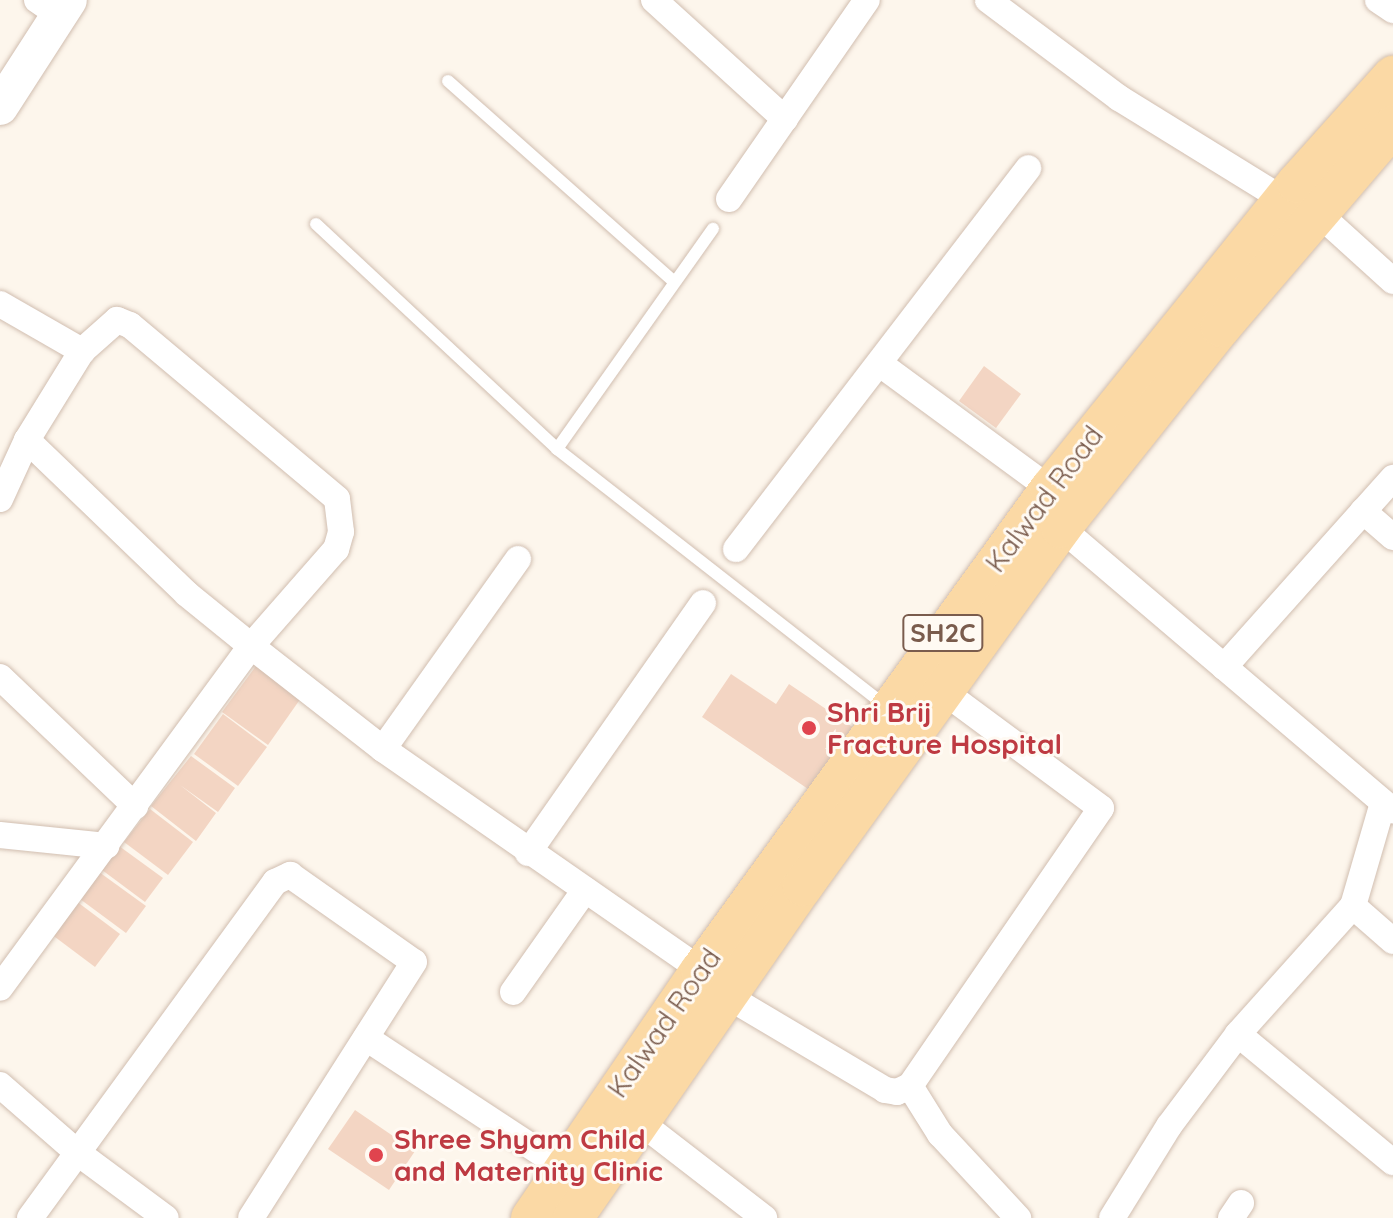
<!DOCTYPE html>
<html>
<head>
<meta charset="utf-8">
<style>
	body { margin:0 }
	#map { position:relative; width:1393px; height:1218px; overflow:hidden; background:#fdf6ec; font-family:Quicksand,sans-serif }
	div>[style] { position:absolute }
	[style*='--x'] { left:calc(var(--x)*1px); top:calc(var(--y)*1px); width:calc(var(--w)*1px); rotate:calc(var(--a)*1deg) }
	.building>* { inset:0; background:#f3d5c3 }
	.roads { filter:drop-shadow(0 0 2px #d1beb0) drop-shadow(0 0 2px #d1beb0) }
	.lane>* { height:12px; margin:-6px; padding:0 6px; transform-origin:6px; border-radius:6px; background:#fff }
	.street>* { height:26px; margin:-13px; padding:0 13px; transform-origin:13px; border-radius:13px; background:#fff }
	.secondary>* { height:36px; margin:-18px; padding:0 18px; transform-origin:18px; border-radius:18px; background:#fff }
	.primary>* { height:40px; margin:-20px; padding:0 20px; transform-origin:20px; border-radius:20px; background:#fbd9a5 }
	.dots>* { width:22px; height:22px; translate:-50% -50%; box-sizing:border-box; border:4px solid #fffaf3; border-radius:50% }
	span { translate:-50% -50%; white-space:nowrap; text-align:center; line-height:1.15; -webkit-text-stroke:6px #fffaf3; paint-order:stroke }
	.shield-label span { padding:2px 6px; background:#fffaf3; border:2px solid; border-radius:6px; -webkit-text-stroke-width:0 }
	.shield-label { font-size:26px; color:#7a5c4d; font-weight:700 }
	.street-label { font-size:28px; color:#7a5c4d }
	.health-label { font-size:28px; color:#be3a42; font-weight:700 }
	.left { translate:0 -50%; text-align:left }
</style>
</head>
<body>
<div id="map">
	<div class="building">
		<div style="clip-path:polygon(984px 366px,1021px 394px,996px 428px,959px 401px)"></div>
		<div style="clip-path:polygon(256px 666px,301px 698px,268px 745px,222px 712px)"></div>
		<div style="clip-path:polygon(731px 674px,776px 704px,789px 684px,854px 728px,811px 791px,702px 717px)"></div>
		<div style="clip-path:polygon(223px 714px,267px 747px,238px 786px,194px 754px)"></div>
		<div style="clip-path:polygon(191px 756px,235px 788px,218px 812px,180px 785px,216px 813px,196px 841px,151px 806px)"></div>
		<div style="clip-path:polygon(150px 809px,193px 842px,168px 875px,124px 842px)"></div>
		<div style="clip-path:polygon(119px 846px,163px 878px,145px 902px,102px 870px)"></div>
		<div style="clip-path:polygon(99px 872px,146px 906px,126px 933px,80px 899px)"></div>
		<div style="clip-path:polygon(76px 901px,120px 934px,95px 967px,51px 934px)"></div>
		<div style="clip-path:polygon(355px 1110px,415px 1151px,389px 1190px,328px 1149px)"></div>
	</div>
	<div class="roads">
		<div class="lane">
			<div style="--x:448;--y:81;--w:302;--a:41.6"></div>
			<div style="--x:316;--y:224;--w:330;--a:43"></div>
			<div style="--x:557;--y:449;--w:419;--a:38"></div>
			<div style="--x:557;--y:449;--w:270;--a:-54.7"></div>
		</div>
		<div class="street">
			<div style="--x:37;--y:0;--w:27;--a:34"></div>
			<div style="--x:654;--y:0;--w:177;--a:42.3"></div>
			<div style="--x:988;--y:0;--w:164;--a:36.8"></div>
			<div style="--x:1119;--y:98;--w:194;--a:31.7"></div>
			<div style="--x:1378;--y:0;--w:18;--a:34"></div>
			<div style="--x:729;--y:199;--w:242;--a:-55.3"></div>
			<div style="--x:1318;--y:213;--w:101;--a:42.2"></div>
			<div style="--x:0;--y:304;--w:95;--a:29.8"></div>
			<div style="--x:880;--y:364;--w:211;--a:36.3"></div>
			<div style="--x:27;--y:440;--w:222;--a:43.9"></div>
			<div style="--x:187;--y:594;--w:82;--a:39.1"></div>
			<div style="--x:251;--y:646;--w:167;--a:38"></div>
			<div style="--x:383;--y:749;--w:387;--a:34.8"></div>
			<div style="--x:0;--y:499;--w:65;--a:-65.4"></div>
			<div style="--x:27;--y:440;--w:105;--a:-58.3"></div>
			<div style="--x:82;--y:351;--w:47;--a:-41.5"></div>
			<div style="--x:117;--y:320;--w:14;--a:21"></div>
			<div style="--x:130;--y:325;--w:270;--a:40"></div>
			<div style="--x:337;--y:499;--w:33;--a:83"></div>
			<div style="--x:341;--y:532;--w:18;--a:106"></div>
			<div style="--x:336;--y:549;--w:129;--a:131.2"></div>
			<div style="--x:251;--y:646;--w:424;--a:126.3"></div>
			<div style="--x:1363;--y:511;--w:40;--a:41"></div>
			<div style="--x:1061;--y:528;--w:436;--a:40.4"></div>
			<div style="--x:736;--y:549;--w:480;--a:-52.5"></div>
			<div style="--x:1224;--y:667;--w:254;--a:-48.2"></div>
			<div style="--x:0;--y:677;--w:187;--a:43.7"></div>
			<div style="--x:383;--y:749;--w:233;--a:-54.6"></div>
			<div style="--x:0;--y:835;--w:107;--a:5.9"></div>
			<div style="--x:528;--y:853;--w:305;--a:-55"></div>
			<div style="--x:1353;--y:906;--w:53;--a:41.2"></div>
			<div style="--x:513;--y:992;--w:125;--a:-54.8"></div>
			<div style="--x:727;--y:996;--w:184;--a:30.7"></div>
			<div style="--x:885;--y:1090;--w:12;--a:9"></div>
			<div style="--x:897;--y:1092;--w:14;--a:-25"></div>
			<div style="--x:910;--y:1086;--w:337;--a:-55.5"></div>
			<div style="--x:1101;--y:808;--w:197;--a:-143.5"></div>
			<div style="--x:1238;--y:1034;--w:201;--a:39.6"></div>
			<div style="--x:366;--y:1038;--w:237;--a:33.3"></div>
			<div style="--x:0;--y:1085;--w:103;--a:41.1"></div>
			<div style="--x:78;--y:1153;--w:109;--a:36.5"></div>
			<div style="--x:910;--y:1086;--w:57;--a:58"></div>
			<div style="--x:940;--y:1134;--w:115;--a:47.1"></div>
			<div style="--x:640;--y:1122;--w:157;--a:37.7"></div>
			<div style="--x:30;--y:1218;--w:416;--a:-53.9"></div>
			<div style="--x:275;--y:882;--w:17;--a:-25"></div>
			<div style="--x:290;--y:875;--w:151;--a:35.1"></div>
			<div style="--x:414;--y:962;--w:303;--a:122.5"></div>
			<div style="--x:1112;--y:1218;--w:108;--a:-58.2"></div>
			<div style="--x:1169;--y:1126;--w:115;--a:-53.1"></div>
			<div style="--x:1238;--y:1034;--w:172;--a:-48.1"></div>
			<div style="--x:1353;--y:906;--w:107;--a:-73.8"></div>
			<div style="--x:1231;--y:1218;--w:18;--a:-56"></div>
		</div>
		<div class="secondary">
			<div style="--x:0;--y:107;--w:127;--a:-57.2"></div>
		</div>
		<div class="primary">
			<div style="--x:531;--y:1218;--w:301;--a:-55.6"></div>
			<div style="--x:701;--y:970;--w:594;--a:-54.04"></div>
			<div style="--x:1050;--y:489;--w:393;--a:-51.1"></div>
			<div style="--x:1297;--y:183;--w:144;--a:-48.1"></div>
			<div style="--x:573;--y:1218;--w:404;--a:-55.3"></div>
			<div style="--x:803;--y:886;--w:441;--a:-54.2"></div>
			<div style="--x:1061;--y:528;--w:257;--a:-51.5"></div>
			<div style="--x:1221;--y:327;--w:265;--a:-49.4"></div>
		</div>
	</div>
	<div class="dots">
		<div style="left:809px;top:728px;background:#e0444e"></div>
		<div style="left:376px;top:1155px;background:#e0444e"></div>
	</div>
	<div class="shield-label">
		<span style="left:943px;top:633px">SH2C</span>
	</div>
	<div class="street-label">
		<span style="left:1044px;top:499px;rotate:-53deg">Kalwad Road</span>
		<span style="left:664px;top:1023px;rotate:-55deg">Kalwad Road</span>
	</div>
	<div class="health-label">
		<span class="left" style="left:827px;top:728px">Shri Brij<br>Fracture Hospital</span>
		<span class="left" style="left:394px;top:1155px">Shree Shyam Child<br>and Maternity Clinic</span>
	</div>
</div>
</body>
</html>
